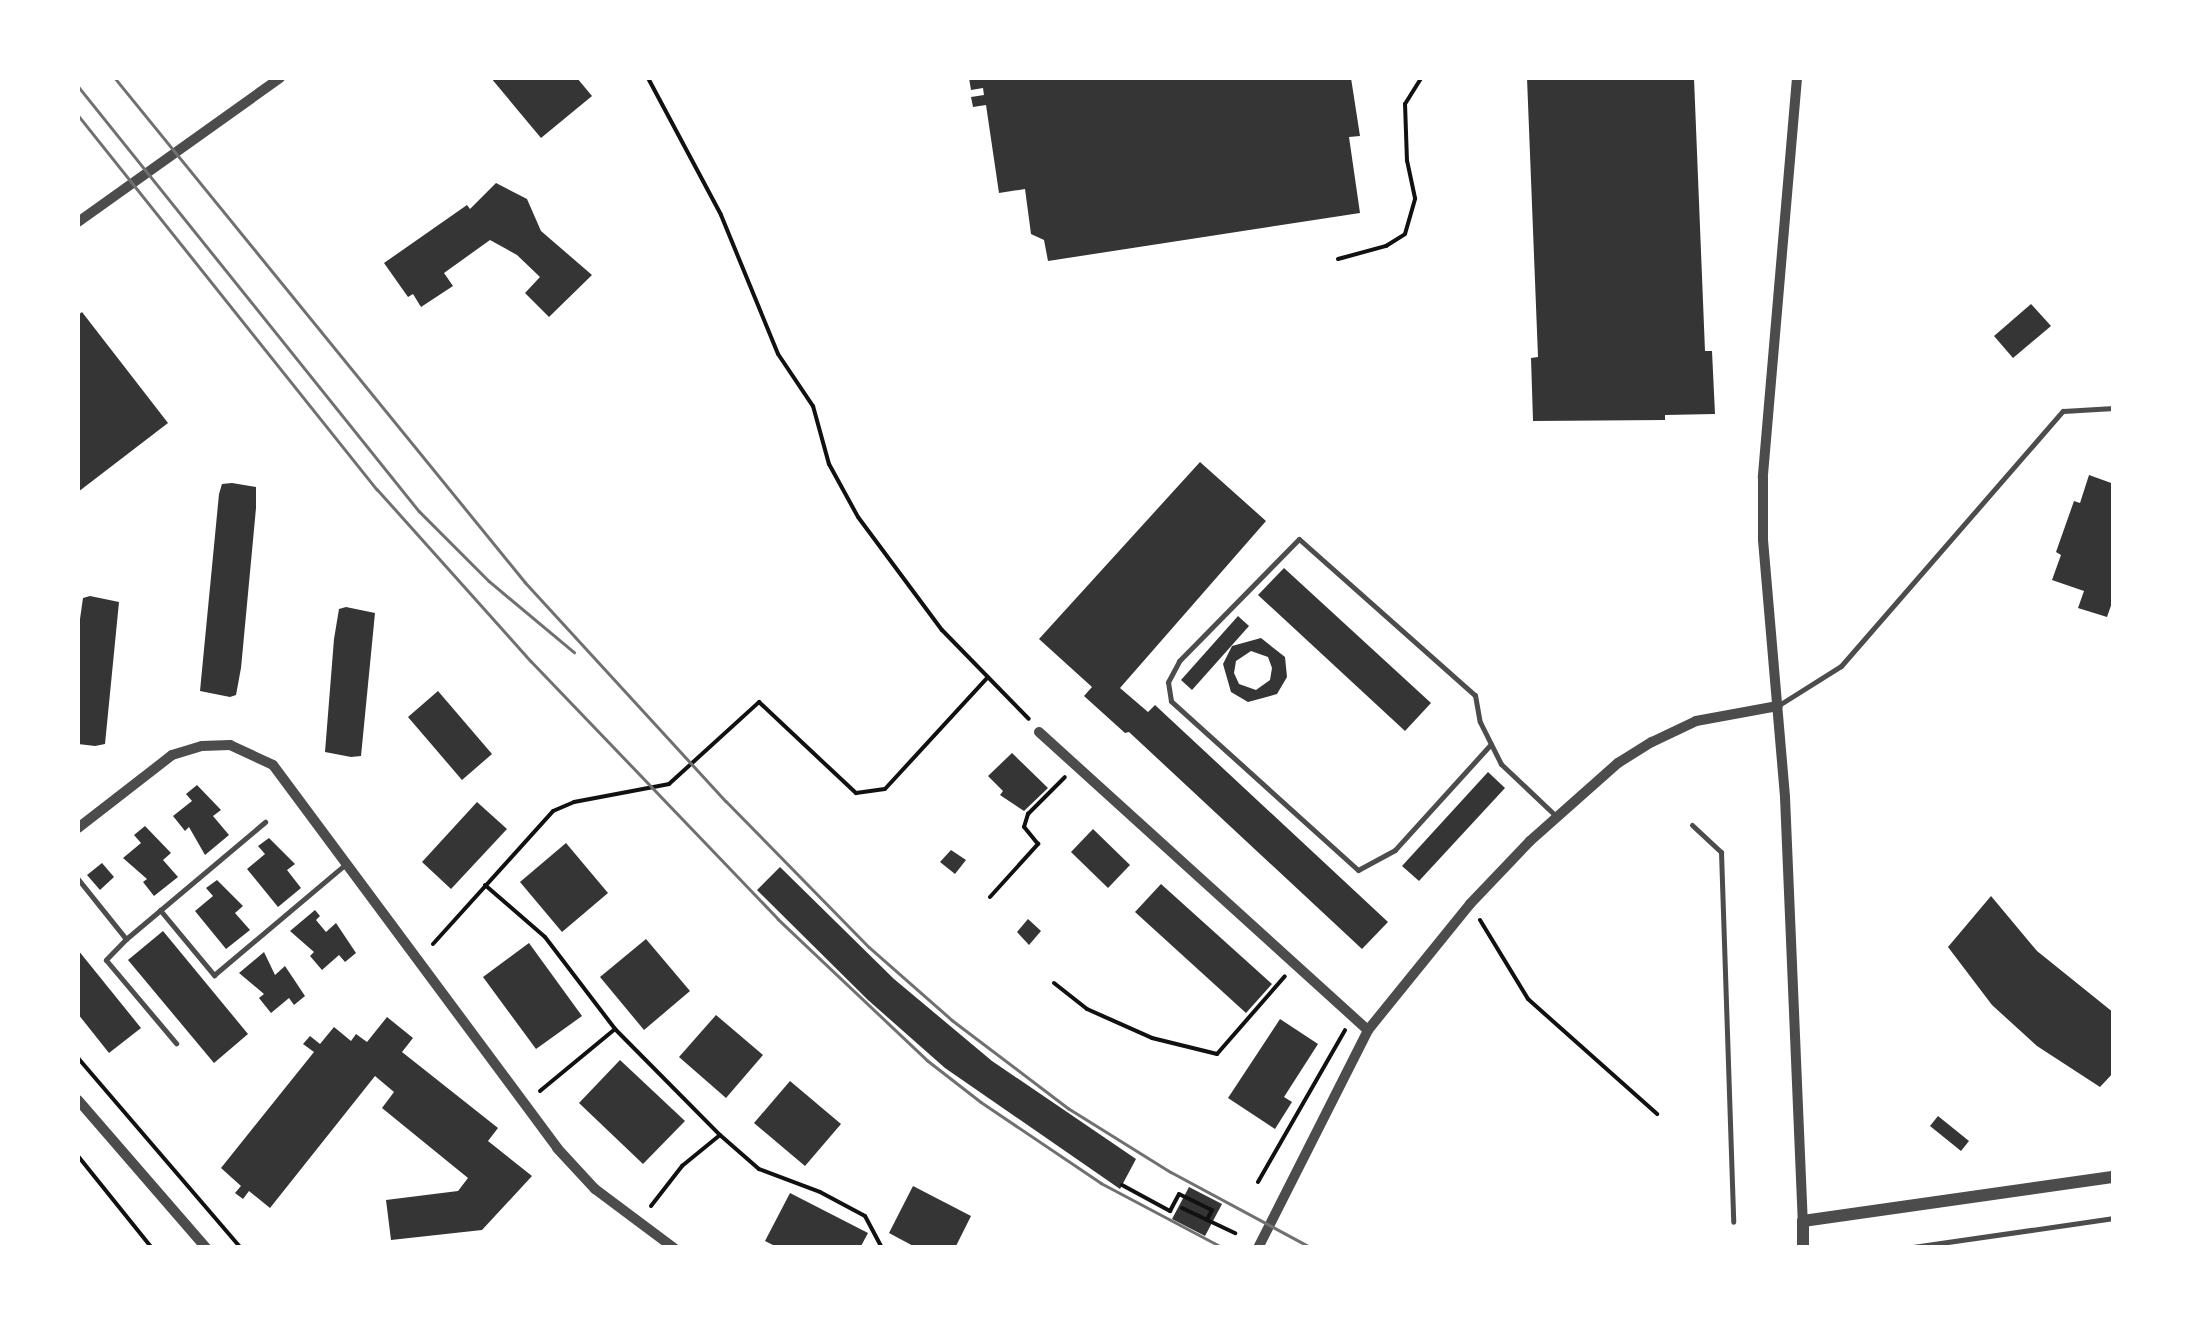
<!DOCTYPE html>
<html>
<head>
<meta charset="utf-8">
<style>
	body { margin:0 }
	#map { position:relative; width:2191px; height:1325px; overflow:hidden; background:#fff; font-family:"Archivo Narrow",sans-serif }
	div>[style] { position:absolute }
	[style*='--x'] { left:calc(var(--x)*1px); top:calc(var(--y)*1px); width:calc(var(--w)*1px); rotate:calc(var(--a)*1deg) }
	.building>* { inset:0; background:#353535 }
	.path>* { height:4px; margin:-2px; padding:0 2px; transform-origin:2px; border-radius:2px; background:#111 }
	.service>* { height:5px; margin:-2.5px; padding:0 2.5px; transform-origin:2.5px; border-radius:2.5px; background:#4c4c4c }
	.minor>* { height:10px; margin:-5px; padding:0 5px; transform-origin:5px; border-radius:5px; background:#4c4c4c }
	.tertiary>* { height:12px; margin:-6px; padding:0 6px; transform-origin:6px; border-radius:6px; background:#4c4c4c }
	.tram>* { height:2.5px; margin:-1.25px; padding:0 1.25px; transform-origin:1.25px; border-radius:1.25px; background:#707070 }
	span { translate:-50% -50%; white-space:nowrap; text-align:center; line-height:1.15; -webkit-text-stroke:8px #fff; paint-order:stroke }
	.frame { position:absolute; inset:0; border:80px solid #fff; pointer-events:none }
</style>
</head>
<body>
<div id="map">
	<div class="building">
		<div style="clip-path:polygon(491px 78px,577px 78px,592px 96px,541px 138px)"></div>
		<div style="clip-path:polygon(969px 78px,1351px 78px,1360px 136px,1349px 137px,1360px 213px,1048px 261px,1044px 240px,1031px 234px,1025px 189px,999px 193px,986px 105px,973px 107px,971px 97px,984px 95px,983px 88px,971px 90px)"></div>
		<div style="clip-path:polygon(1527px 78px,1694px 78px,1705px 351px,1712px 351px,1715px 414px,1665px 415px,1665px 420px,1533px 421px,1531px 358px,1538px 357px)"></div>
		<div style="clip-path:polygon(496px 183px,527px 199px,541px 231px,592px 275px,549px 317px,525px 293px,540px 277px,517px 255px,490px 240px,444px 273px,453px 286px,421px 307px,413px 294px,408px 297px,384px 263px,467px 205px,470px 209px)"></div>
		<div style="clip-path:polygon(2031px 304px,2051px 326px,2013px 358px,1994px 336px)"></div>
		<div style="clip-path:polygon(82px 312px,168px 423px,78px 492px,78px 315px)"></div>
		<div style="clip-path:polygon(1200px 462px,1266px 521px,1120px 688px,1148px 712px,1155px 705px,1388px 922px,1362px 949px,1129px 732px,1125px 733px,1084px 696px,1092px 687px,1039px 639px)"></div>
		<div style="clip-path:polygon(2089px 475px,2114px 484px,2114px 597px,2107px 617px,2078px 608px,2084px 591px,2052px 580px,2061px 555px,2056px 552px,2074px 501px,2080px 503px)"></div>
		<div style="clip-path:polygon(232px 483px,256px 487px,256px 508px,241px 668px,236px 695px,230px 697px,200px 691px,219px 494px,222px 484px)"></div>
		<div style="clip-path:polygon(1284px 568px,1431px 703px,1405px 731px,1258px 595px)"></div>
		<div style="clip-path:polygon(90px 596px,119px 602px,105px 744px,95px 746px,78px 744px,78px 633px,83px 598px)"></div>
		<div style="clip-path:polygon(346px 607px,375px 613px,361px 756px,351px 757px,325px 752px,334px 639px,339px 609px)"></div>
		<div style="clip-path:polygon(1238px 616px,1249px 626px,1192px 690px,1181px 680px)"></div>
		<div style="clip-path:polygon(evenodd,1261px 638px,1285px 657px,1287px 677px,1277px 694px,1248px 702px,1231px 692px,1223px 664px,1232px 646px,1261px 638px,1251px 651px,1268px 657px,1272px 668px,1270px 680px,1256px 690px,1239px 684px,1234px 673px,1236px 661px,1251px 651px)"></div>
		<div style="clip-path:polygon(438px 691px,492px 754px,462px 780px,408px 717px)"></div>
		<div style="clip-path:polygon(1012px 753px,1048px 788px,1024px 811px,1000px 795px,1003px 791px,988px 776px)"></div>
		<div style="clip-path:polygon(1488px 772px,1505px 788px,1419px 881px,1402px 866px)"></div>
		<div style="clip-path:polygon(197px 785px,221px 810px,213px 816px,229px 835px,205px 855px,189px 827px,185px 831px,173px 816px,192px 801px,186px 794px)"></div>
		<div style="clip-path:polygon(477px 802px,507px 829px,451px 889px,422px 862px)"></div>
		<div style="clip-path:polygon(145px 826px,171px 853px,163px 860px,178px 877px,154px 896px,143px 882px,147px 879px,123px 858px,141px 843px,134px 835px)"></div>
		<div style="clip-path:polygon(1093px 829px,1130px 865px,1108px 888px,1071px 852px)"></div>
		<div style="clip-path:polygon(269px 838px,295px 864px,287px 870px,301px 888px,278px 907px,247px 869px,265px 854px,258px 846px)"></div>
		<div style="clip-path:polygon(566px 843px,608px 893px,562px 932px,520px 882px)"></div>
		<div style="clip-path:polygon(951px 850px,966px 860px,955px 874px,940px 862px)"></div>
		<div style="clip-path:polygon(102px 863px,114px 877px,100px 890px,87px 875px)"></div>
		<div style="clip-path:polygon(780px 867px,894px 979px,992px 1061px,1136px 1159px,1120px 1189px,945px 1068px,868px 1000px,757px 890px)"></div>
		<div style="clip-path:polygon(217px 880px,243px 906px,235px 913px,250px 930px,226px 949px,195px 911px,213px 896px,206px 888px)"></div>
		<div style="clip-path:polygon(1161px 884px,1272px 984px,1246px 1013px,1135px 912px)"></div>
		<div style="clip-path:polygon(1991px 896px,2037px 951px,2114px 1013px,2114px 1072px,2100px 1087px,2037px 1046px,1992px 1005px,1948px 947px)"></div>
		<div style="clip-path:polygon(315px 910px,320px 916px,316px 920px,326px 932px,336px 923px,356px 953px,345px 962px,339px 955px,322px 970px,310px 956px,314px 952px,290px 931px)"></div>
		<div style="clip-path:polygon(1028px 919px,1041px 931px,1029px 945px,1017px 932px)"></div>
		<div style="clip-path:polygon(163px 931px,248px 1034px,214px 1063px,128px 960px)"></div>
		<div style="clip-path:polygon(646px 939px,690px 991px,644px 1030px,600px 977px)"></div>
		<div style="clip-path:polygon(529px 943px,582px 1016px,536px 1049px,483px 977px)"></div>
		<div style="clip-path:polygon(78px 950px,141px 1028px,109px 1053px,78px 1014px)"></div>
		<div style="clip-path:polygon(264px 952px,275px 975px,285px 966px,305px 996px,294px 1005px,289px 998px,271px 1013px,259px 998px,264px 994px,239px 973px)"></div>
		<div style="clip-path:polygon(716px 1015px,763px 1055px,726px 1098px,679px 1057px)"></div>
		<div style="clip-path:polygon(387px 1017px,413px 1038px,402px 1052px,498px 1128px,488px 1141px,532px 1176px,482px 1230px,391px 1240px,386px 1200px,458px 1191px,468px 1178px,382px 1108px,394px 1092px,375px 1076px,270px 1208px,249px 1191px,243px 1199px,235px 1193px,241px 1186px,221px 1168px,314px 1052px,303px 1044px,310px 1036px,320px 1044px,334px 1027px,351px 1041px,356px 1034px,367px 1042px)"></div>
		<div style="clip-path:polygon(1280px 1019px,1318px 1044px,1284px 1097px,1292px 1102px,1275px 1129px,1228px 1098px)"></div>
		<div style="clip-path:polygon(620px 1060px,685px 1121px,643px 1164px,579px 1103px)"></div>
		<div style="clip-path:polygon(790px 1081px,841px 1124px,805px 1166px,754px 1123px)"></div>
		<div style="clip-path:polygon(1938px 1116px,1969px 1141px,1961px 1151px,1930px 1126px)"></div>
		<div style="clip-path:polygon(913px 1186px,971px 1216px,955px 1248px,917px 1248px,889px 1233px)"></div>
		<div style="clip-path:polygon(1189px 1187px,1222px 1204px,1205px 1236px,1172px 1219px)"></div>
		<div style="clip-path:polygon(790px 1193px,868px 1233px,860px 1248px,779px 1248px,765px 1241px)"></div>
	</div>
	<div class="path">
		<div style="--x:648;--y:78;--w:155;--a:61.9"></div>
		<div style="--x:721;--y:215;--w:150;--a:67.7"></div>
		<div style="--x:778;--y:354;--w:63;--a:56.1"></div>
		<div style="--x:813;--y:406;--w:60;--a:74.6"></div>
		<div style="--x:829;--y:464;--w:60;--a:61.3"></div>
		<div style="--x:858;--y:517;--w:141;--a:53.4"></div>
		<div style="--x:942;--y:630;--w:124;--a:45.7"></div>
		<div style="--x:1338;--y:259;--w:50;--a:-15.2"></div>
		<div style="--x:1386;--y:246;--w:22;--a:-32"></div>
		<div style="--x:1405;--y:234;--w:37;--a:-74"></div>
		<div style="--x:1415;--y:198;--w:38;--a:-102"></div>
		<div style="--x:1407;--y:161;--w:57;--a:-92"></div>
		<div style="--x:1405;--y:104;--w:31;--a:-58"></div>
		<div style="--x:485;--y:885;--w:79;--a:40.9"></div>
		<div style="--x:545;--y:937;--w:116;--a:52.7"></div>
		<div style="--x:615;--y:1029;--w:149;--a:45.3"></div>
		<div style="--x:720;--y:1135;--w:52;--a:41.1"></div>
		<div style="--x:759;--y:1169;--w:65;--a:20.7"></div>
		<div style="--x:820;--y:1192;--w:51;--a:28.1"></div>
		<div style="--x:865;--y:1216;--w:36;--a:62"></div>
		<div style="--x:990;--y:897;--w:72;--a:-47.8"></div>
		<div style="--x:1038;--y:844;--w:22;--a:-129"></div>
		<div style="--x:1024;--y:827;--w:14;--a:-73"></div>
		<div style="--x:1028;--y:814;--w:52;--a:-45"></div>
		<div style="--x:1480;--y:920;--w:92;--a:58.7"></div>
		<div style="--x:1528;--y:999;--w:173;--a:41.7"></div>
		<div style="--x:433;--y:944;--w:179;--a:-47.9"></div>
		<div style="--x:553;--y:811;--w:23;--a:-23"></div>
		<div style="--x:574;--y:802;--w:97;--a:-10.7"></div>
		<div style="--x:669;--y:784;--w:122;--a:-42.3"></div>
		<div style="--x:759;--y:702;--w:133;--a:43.2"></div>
		<div style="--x:856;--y:793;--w:29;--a:-8"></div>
		<div style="--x:885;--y:789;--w:152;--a:-47.4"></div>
		<div style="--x:1054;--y:983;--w:42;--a:38.2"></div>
		<div style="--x:1087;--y:1009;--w:71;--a:24"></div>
		<div style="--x:1152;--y:1038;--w:67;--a:13.8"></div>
		<div style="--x:1217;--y:1054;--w:103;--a:-48.9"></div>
		<div style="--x:78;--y:1058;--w:250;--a:49.4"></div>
		<div style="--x:540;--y:1091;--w:97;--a:-39.6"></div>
		<div style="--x:78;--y:1156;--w:118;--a:51.2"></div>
		<div style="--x:1258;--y:1182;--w:175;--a:-60.2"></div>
		<div style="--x:1122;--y:1185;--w:55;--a:28.4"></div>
		<div style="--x:1170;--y:1211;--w:19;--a:-62"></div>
		<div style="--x:1179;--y:1194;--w:37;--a:26"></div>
		<div style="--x:1212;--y:1210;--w:11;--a:117"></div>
		<div style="--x:651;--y:1206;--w:51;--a:-52.2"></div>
		<div style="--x:682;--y:1166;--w:49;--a:-39.2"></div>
		<div style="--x:1182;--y:1208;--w:59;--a:25.3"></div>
	</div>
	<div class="service">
		<div style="--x:1779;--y:705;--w:73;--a:-32.2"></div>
		<div style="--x:1841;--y:666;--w:338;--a:-49"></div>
		<div style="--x:2063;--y:411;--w:51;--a:-3.4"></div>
		<div style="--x:1491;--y:744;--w:143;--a:132.2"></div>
		<div style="--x:1395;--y:850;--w:42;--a:151.6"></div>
		<div style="--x:1358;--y:870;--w:252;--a:-137.9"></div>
		<div style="--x:1171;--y:701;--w:19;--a:-99"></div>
		<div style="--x:1168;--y:682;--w:24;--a:-62"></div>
		<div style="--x:1179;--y:661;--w:171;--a:-45.5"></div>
		<div style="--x:1299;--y:539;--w:235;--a:41.6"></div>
		<div style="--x:1475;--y:695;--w:27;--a:80"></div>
		<div style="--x:1480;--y:722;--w:47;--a:63.4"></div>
		<div style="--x:1501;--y:764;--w:76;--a:43.4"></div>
		<div style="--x:1692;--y:825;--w:40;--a:43"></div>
		<div style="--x:1721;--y:852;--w:370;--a:88.1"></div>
		<div style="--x:78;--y:879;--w:77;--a:51.3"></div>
		<div style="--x:126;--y:939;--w:29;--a:134"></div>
		<div style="--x:106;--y:960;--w:109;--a:49.9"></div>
		<div style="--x:160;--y:910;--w:85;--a:50.3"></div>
		<div style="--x:214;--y:975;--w:172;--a:-40.1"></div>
		<div style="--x:126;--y:939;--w:182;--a:-40.1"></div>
		<div style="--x:1906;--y:1248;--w:210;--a:-8.2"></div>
	</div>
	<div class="minor">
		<div style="--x:1797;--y:78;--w:401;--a:94.9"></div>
		<div style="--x:1763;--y:478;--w:62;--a:90"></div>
		<div style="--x:1763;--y:540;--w:258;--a:85.1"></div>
		<div style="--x:1785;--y:797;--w:424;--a:87.6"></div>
		<div style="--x:78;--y:222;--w:248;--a:-35.5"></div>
		<div style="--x:1039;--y:732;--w:444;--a:42.2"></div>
		<div style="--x:78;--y:828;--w:119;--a:-37.8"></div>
		<div style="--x:172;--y:755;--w:31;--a:-17"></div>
		<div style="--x:202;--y:746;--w:28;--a:-2"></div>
		<div style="--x:230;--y:745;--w:47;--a:24.9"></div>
		<div style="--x:273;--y:765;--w:477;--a:53.4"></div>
		<div style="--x:557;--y:1148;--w:56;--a:47.2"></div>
		<div style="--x:595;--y:1189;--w:99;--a:36.8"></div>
		<div style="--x:78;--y:1100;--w:196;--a:49.1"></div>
		<div style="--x:1258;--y:1248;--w:244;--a:-63.2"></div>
		<div style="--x:1368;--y:1030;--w:162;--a:-51"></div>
		<div style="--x:1470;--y:904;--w:87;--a:-46.4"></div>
		<div style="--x:1530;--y:841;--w:118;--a:-41.6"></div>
		<div style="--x:1618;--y:763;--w:40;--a:-32"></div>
		<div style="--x:1652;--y:742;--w:49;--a:-25.5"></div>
		<div style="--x:1696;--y:721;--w:83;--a:-10.4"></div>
	</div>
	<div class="tertiary">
		<div style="--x:1803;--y:1248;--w:27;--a:-90"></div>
		<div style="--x:1803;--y:1221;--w:314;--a:-8.1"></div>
	</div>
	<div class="tram">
		<div style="--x:115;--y:78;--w:650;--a:50.87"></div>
		<div style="--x:525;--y:582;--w:297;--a:47.5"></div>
		<div style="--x:726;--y:801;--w:204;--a:45.6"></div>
		<div style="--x:869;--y:947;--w:111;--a:41.3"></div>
		<div style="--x:952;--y:1020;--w:146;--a:37.2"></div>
		<div style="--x:1068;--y:1108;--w:121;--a:31.9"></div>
		<div style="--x:1171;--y:1172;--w:160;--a:28.3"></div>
		<div style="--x:78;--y:86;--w:545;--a:51.26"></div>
		<div style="--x:419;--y:511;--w:99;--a:45"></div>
		<div style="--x:489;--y:581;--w:111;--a:39.9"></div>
		<div style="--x:78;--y:115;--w:479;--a:51.4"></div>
		<div style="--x:377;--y:489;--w:231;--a:48.2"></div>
		<div style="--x:531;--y:661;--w:357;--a:46.2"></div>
		<div style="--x:778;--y:919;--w:205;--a:43.4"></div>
		<div style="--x:927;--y:1060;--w:68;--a:37.9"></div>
		<div style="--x:981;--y:1102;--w:145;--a:34"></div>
		<div style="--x:1101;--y:1183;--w:139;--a:27.9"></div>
	</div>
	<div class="frame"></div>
</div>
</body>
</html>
